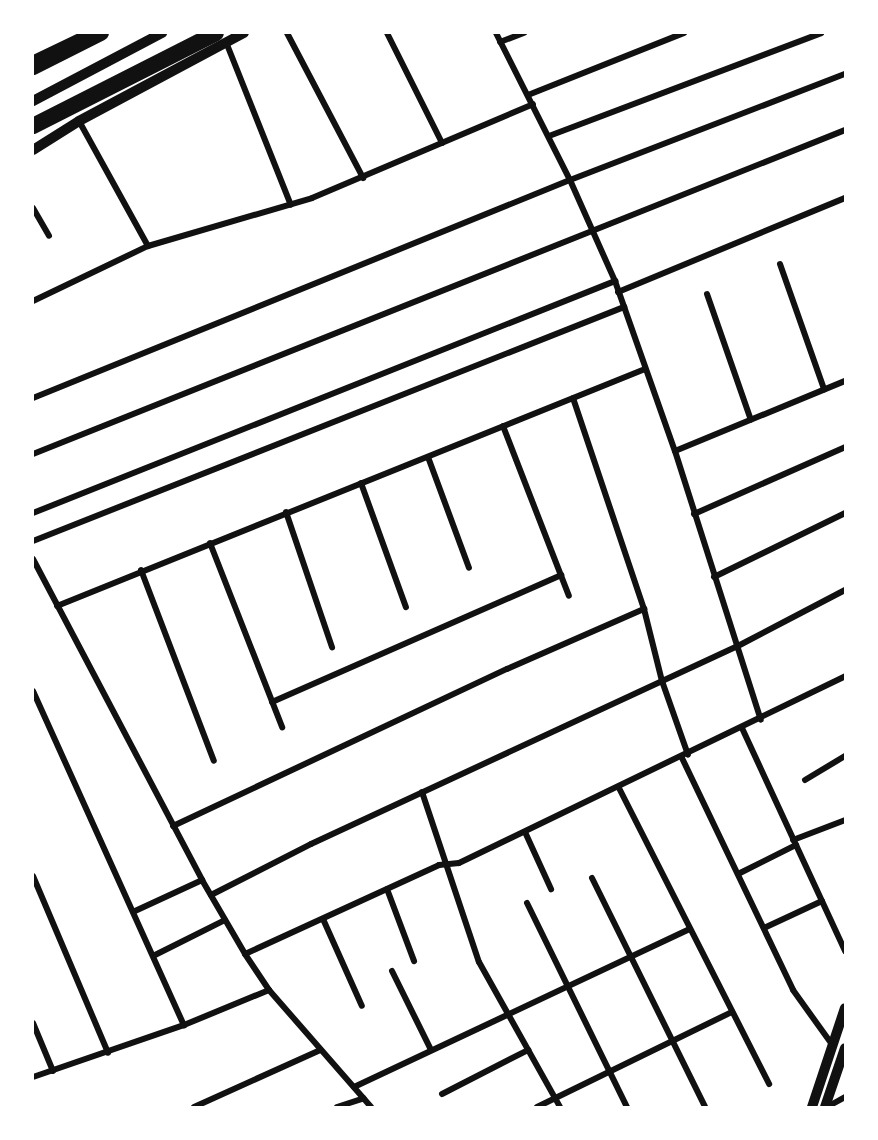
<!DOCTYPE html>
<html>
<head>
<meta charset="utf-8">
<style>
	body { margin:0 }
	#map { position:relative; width:878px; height:1140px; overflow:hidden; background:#fff; font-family:"PT Sans Narrow",sans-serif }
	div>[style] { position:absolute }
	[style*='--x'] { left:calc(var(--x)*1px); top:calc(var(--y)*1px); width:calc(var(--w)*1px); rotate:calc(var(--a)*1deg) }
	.service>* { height:4.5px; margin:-2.25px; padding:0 2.25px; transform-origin:2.25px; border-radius:2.25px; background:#111 }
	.minor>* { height:6px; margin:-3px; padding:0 3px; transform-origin:3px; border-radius:3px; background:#111 }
	.tertiary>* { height:10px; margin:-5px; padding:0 5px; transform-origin:5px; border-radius:5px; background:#111 }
	.motorway>* { height:16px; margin:-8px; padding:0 8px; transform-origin:8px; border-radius:8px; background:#111 }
	span { translate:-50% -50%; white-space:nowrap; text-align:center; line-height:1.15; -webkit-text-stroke:6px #fff; paint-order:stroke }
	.frame { position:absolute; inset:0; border:34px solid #fff; pointer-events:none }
</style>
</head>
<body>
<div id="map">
	<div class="service">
		<div style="--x:33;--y:57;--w:55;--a:-25.6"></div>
	</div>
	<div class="minor">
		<div style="--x:287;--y:33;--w:164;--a:62.3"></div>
		<div style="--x:387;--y:33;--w:123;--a:63.4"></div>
		<div style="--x:496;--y:33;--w:165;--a:63.3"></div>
		<div style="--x:570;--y:180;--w:111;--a:66"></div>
		<div style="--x:615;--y:281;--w:180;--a:70.6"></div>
		<div style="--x:675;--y:451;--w:282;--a:72.3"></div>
		<div style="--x:226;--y:42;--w:175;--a:68.3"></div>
		<div style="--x:500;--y:42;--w:26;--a:-21"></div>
		<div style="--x:528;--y:95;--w:168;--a:-21.7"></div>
		<div style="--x:79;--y:121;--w:143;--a:61.1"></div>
		<div style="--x:549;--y:136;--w:291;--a:-20.7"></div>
		<div style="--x:33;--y:208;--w:32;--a:60"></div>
		<div style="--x:780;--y:264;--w:133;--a:70.6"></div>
		<div style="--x:618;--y:292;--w:246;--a:-22.5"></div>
		<div style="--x:707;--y:294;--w:133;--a:70.8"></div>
		<div style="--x:33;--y:301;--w:127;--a:-25.6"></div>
		<div style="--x:148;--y:246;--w:171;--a:-16.3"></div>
		<div style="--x:312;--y:198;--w:240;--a:-23"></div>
		<div style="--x:33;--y:398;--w:580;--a:-22.1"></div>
		<div style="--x:570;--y:180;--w:295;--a:-21.1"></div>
		<div style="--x:573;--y:398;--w:223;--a:71.4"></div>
		<div style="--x:644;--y:609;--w:74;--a:76"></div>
		<div style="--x:662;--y:681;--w:78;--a:70.6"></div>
		<div style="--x:503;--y:426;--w:182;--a:68.8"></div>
		<div style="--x:675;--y:451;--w:184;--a:-22.4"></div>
		<div style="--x:33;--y:454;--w:874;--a:-21.75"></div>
		<div style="--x:428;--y:457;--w:118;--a:69.7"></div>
		<div style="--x:361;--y:483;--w:132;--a:70.1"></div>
		<div style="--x:286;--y:512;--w:143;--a:71.2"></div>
		<div style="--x:33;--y:513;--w:627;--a:-21.73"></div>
		<div style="--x:694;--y:514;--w:165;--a:-23.9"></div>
		<div style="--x:33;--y:541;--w:636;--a:-21.6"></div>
		<div style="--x:210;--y:543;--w:198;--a:68.6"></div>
		<div style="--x:33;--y:559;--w:363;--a:62.2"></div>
		<div style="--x:202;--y:880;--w:86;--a:59.8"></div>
		<div style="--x:245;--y:954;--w:43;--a:56.3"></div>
		<div style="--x:269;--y:990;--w:155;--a:48.9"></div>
		<div style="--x:141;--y:570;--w:204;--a:69.1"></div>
		<div style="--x:714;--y:577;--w:146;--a:-26"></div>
		<div style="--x:57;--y:606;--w:634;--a:-21.95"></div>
		<div style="--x:33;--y:691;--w:367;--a:65.7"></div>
		<div style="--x:272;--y:702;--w:316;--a:-23.7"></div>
		<div style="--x:742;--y:728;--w:246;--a:65.2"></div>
		<div style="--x:682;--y:758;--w:257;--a:64.4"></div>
		<div style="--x:793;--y:990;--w:65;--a:54.4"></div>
		<div style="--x:805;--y:780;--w:47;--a:-31"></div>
		<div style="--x:619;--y:788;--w:332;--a:63.1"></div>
		<div style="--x:422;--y:792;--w:179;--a:71.5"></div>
		<div style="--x:479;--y:962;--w:166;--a:60.8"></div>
		<div style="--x:173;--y:826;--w:369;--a:-25.2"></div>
		<div style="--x:507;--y:669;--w:150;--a:-23.7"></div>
		<div style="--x:525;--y:832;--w:63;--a:65.5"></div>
		<div style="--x:793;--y:840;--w:56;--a:-21"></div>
		<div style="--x:738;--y:874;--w:65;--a:-26.6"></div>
		<div style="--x:33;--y:876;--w:192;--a:67"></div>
		<div style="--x:592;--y:878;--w:255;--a:63.7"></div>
		<div style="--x:387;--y:889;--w:77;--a:69.4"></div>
		<div style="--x:211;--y:895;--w:112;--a:-27"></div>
		<div style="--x:311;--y:844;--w:468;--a:-24.9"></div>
		<div style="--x:736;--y:647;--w:123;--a:-27.6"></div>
		<div style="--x:527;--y:903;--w:227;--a:63.9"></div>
		<div style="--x:135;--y:911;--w:74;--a:-24.8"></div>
		<div style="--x:323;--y:919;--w:95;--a:65.9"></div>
		<div style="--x:764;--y:928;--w:64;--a:-25"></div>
		<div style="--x:245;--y:954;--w:213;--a:-24.6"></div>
		<div style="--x:439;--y:865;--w:20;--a:-6"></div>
		<div style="--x:459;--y:863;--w:429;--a:-25.8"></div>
		<div style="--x:155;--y:955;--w:78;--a:-26.6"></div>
		<div style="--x:392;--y:971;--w:88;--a:63.7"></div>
		<div style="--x:33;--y:1023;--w:52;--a:67.4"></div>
		<div style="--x:33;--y:1077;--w:160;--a:-19"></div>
		<div style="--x:184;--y:1025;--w:92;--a:-22.4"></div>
		<div style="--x:354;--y:1087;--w:371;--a:-25.2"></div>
		<div style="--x:442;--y:1094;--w:97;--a:-27.1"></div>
		<div style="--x:194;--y:1107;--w:138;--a:-24.3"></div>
		<div style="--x:337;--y:1107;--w:28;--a:-18"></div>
		<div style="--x:537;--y:1107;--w:217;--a:-26"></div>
		<div style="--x:827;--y:1107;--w:21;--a:-29"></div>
	</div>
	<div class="tertiary">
		<div style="--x:33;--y:101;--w:146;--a:-27.8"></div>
		<div style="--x:33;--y:150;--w:54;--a:-32.2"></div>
		<div style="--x:79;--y:121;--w:187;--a:-28.1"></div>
		<div style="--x:812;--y:1107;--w:104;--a:-71.6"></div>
		<div style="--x:825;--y:1107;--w:62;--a:-71.3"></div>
	</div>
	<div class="motorway">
		<div style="--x:33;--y:67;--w:76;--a:-26.6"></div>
		<div style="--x:33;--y:126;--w:205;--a:-26.9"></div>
	</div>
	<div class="frame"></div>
</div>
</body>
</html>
